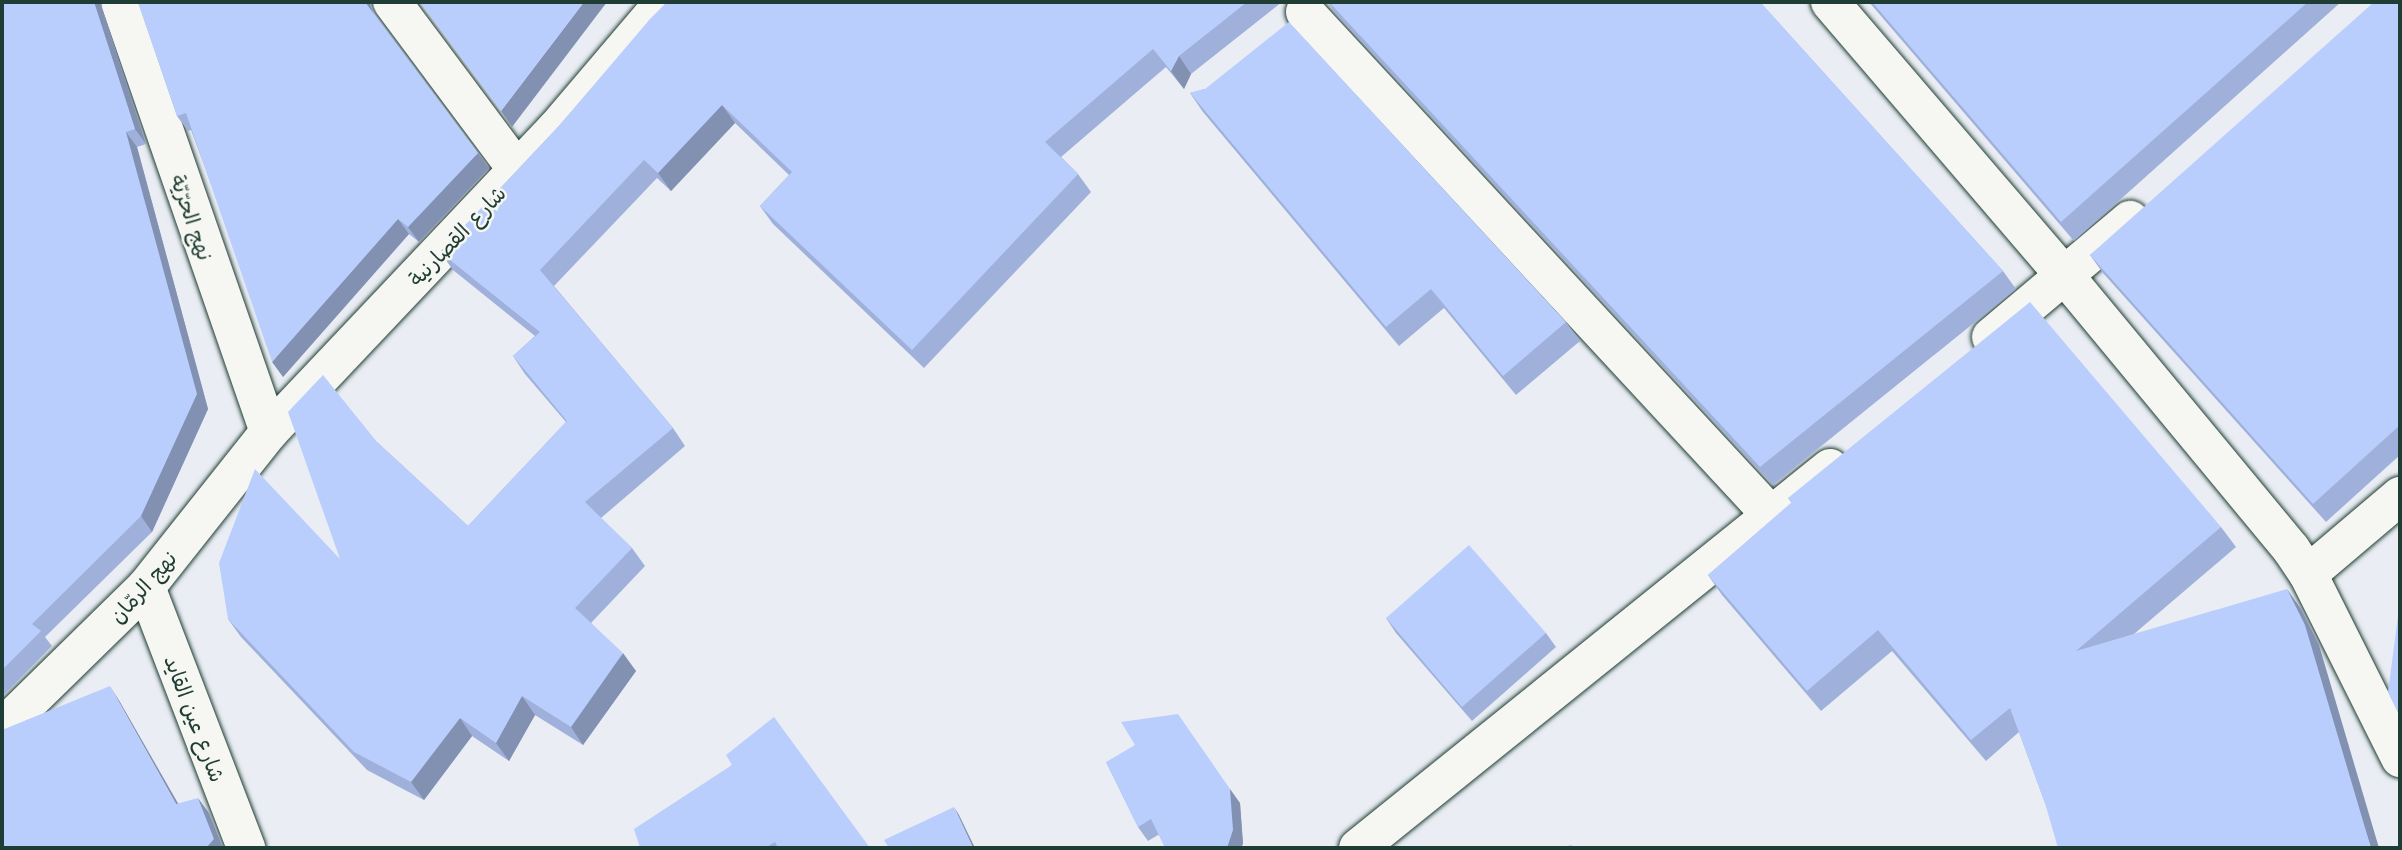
<!DOCTYPE html>
<html>
<head>
<meta charset="utf-8">
<style>
	body { margin:0 }
	#map { position:relative; width:2402px; height:850px; overflow:hidden; background:#eaeef4; font-family:"Playpen Sans","Playpen Sans Arabic",sans-serif }
	div>[style] { position:absolute }
	[style*='--x'] { left:calc(var(--x)*1px); top:calc(var(--y)*1px); width:calc(var(--w)*1px); rotate:calc(var(--a)*1deg) }
	.roads { filter:drop-shadow(0 0 2px #1f3d34) drop-shadow(0 0 2px #1f3d34) }
	.minor>* { height:38px; margin:-19px; padding:0 19px; transform-origin:19px; border-radius:19px; background:#f6f6f2 }
	.tertiary>* { height:38px; margin:-19px; padding:0 19px; transform-origin:19px; border-radius:19px; background:#f6f6f2 }
	.wall>* { inset:0; background:#9fb1da }
	.shaded-wall>* { inset:0; background:#8290b1 }
	.building>* { inset:0; background:#b9cefd }
	span { translate:-50% -50%; white-space:nowrap; text-align:center; line-height:1.15; -webkit-text-stroke:5px #f6f6f2; paint-order:stroke }
	.street-label { font-size:21px; color:#1f3d34 }
	.frame { position:absolute; inset:0; border:4px solid #1f3d34; pointer-events:none }
</style>
</head>
<body>
<div id="map">
	<div class="roads">
		<div class="minor">
			<div style="--x:120;--y:2;--w:455;--a:70.9"></div>
			<div style="--x:392;--y:2;--w:209;--a:53.3"></div>
			<div style="--x:1830;--y:2;--w:362;--a:49.4"></div>
			<div style="--x:2066;--y:277;--w:353;--a:50.4"></div>
			<div style="--x:2291;--y:549;--w:30;--a:56"></div>
			<div style="--x:2308;--y:574;--w:206;--a:63.4"></div>
			<div style="--x:1305;--y:12;--w:686;--a:47.19"></div>
			<div style="--x:1991;--y:337;--w:182;--a:-40.1"></div>
			<div style="--x:2308;--y:574;--w:121;--a:-40.3"></div>
			<div style="--x:146;--y:587;--w:280;--a:69"></div>
			<div style="--x:1358;--y:848;--w:606;--a:-38.84"></div>
		</div>
		<div class="tertiary">
			<div style="--x:2;--y:728;--w:202;--a:-44.4"></div>
			<div style="--x:146;--y:587;--w:198;--a:-51.6"></div>
			<div style="--x:269;--y:432;--w:416;--a:-46.6"></div>
			<div style="--x:555;--y:130;--w:168;--a:-49.6"></div>
		</div>
	</div>
	<div class="wall">
		<div style="clip-path:polygon(2px 2px,100px 2px,146px 144px,137px 147px,208px 409px,152px 532px,45px 637px,52px 646px,2px 697px)"></div>
		<div style="clip-path:polygon(138px 2px,371px 2px,370px 4px,374px 13px,489px 168px,419px 242px,409px 234px,283px 377px,191px 130px,188px 131px,177px 116px)"></div>
		<div style="clip-path:polygon(667px 2px,1282px 2px,1191px 74px,1184px 89px,1166px 67px,1061px 157px,1078px 174px,1091px 192px,924px 368px,773px 224px,760px 206px,789px 175px,735px 123px,671px 191px,657px 178px,554px 286px,673px 428px,685px 446px,601px 518px,632px 548px,645px 566px,591px 623px,636px 671px,583px 745px,535px 715px,509px 761px,472px 736px,424px 800px,367px 770px,241px 637px,228px 619px,340px 559px,377px 442px,468px 526px,566px 422px,525px 374px,513px 356px,535px 336px,453px 270px,440px 252px,558px 127px)"></div>
		<div style="clip-path:polygon(1328px 2px,1760px 2px,2003px 271px,2016px 289px,1773px 485px,1335px 13px)"></div>
		<div style="clip-path:polygon(1869px 2px,2341px 2px,2074px 241px)"></div>
		<div style="clip-path:polygon(2400px 2px,2400px 455px,2326px 522px,2103px 273px,2090px 255px)"></div>
		<div style="clip-path:polygon(1205px 89px,1566px 322px,1580px 341px,1516px 395px,1444px 308px,1399px 346px,1203px 112px,1190px 93px)"></div>
		<div style="clip-path:polygon(1788px 498px,2221px 527px,2236px 547px,2134px 634px,2301px 609px,2319px 645px,2045px 803px,2019px 732px,1986px 761px,1892px 651px,1821px 711px,1722px 595px,1708px 575px,1792px 503px)"></div>
		<div style="clip-path:polygon(1386px 618px,1546px 633px,1556px 647px,1472px 721px,1396px 633px)"></div>
		<div style="clip-path:polygon(1106px 762px,1240px 803px,1243px 844px,1158px 835px,1148px 841px,1138px 827px)"></div>
		<div style="clip-path:polygon(732px 765px,870px 848px,640px 848px)"></div>
	</div>
	<div class="shaded-wall">
		<div style="clip-path:polygon(94px 2px,100px 2px,146px 144px,135px 129px)"></div>
		<div style="clip-path:polygon(365px 2px,371px 2px,370px 4px,374px 15px)"></div>
		<div style="clip-path:polygon(584px 2px,607px 2px,512px 127px,501px 111px)"></div>
		<div style="clip-path:polygon(1179px 56px,1191px 74px,1184px 89px,1171px 71px)"></div>
		<div style="clip-path:polygon(722px 105px,735px 123px,671px 191px,658px 173px)"></div>
		<div style="clip-path:polygon(126px 132px,137px 147px,208px 409px,152px 532px,141px 516px)"></div>
		<div style="clip-path:polygon(478px 153px,489px 168px,419px 242px,408px 227px)"></div>
		<div style="clip-path:polygon(398px 219px,409px 234px,283px 377px,272px 362px)"></div>
		<div style="clip-path:polygon(2287px 589px,2301px 609px,2319px 645px,2379px 848px,2371px 848px)"></div>
		<div style="clip-path:polygon(623px 653px,636px 671px,583px 745px,571px 727px)"></div>
		<div style="clip-path:polygon(110px 686px,120px 702px,187px 819px,176px 804px)"></div>
		<div style="clip-path:polygon(522px 696px,535px 715px,509px 761px,496px 743px)"></div>
		<div style="clip-path:polygon(460px 718px,472px 736px,424px 800px,411px 782px)"></div>
		<div style="clip-path:polygon(1230px 789px,1240px 803px,1243px 844px,1241px 848px,1227px 848px)"></div>
		<div style="clip-path:polygon(198px 798px,209px 813px,223px 848px,206px 848px)"></div>
		<div style="clip-path:polygon(954px 807px,959px 815px,975px 848px,973px 848px)"></div>
	</div>
	<div class="building">
		<div style="clip-path:polygon(2px 2px,94px 2px,135px 129px,126px 132px,197px 394px,141px 516px,32px 624px,41px 631px,2px 670px)"></div>
		<div style="clip-path:polygon(138px 2px,365px 2px,478px 153px,408px 227px,398px 219px,272px 362px,186px 113px,177px 116px)"></div>
		<div style="clip-path:polygon(420px 2px,584px 2px,501px 111px)"></div>
		<div style="clip-path:polygon(667px 2px,1247px 2px,1179px 56px,1171px 71px,1153px 49px,1045px 142px,1078px 174px,912px 350px,760px 206px,792px 172px,722px 105px,658px 173px,644px 160px,540px 270px,673px 428px,585px 502px,632px 548px,575px 608px,623px 653px,571px 727px,522px 696px,496px 743px,460px 718px,411px 782px,354px 752px,228px 619px,219px 563px,255px 469px,340px 559px,288px 412px,323px 375px,377px 442px,468px 526px,567px 421px,513px 356px,540px 332px,440px 252px,558px 127px,650px 19px)"></div>
		<div style="clip-path:polygon(1329px 2px,1760px 2px,2003px 271px,1760px 467px)"></div>
		<div style="clip-path:polygon(1872px 2px,2308px 2px,2061px 222px)"></div>
		<div style="clip-path:polygon(2374px 2px,2400px 2px,2400px 425px,2313px 504px,2090px 255px)"></div>
		<div style="clip-path:polygon(1289px 22px,1566px 322px,1503px 376px,1431px 289px,1386px 327px,1190px 93px,1205px 89px)"></div>
		<div style="clip-path:polygon(2030px 302px,2221px 527px,2076px 651px,2287px 589px,2305px 625px,2371px 848px,2058px 848px,2045px 803px,2010px 708px,1971px 740px,1878px 630px,1807px 691px,1708px 575px,1792px 502px,1788px 498px)"></div>
		<div style="clip-path:polygon(1469px 545px,1546px 633px,1462px 707px,1386px 618px)"></div>
		<div style="clip-path:polygon(2400px 601px,2400px 717px,2388px 692px)"></div>
		<div style="clip-path:polygon(110px 686px,176px 804px,198px 798px,214px 839px,206px 848px,2px 848px,2px 730px)"></div>
		<div style="clip-path:polygon(1178px 714px,1230px 789px,1233px 830px,1227px 848px,1165px 848px,1151px 819px,1138px 827px,1106px 762px,1135px 745px,1121px 722px)"></div>
		<div style="clip-path:polygon(774px 717px,870px 848px,778px 848px,775px 842px,765px 848px,640px 848px,634px 829px,732px 765px,726px 755px)"></div>
		<div style="clip-path:polygon(954px 807px,973px 848px,889px 848px,884px 840px)"></div>
		<div style="clip-path:polygon(1570px 845px,1581px 848px,1563px 848px)"></div>
	</div>
	<div class="street-label">
		<span style="left:193px;top:217px;rotate:71deg">نهج الحرّيّة</span>
		<span style="left:456px;top:235px;rotate:-46deg">شارع القصارنية</span>
		<span style="left:142px;top:586px;rotate:-48deg">نهج الرمّان</span>
		<span style="left:196px;top:718px;rotate:69deg">شارع عين القايد</span>
	</div>
	<div class="frame"></div>
</div>
</body>
</html>
